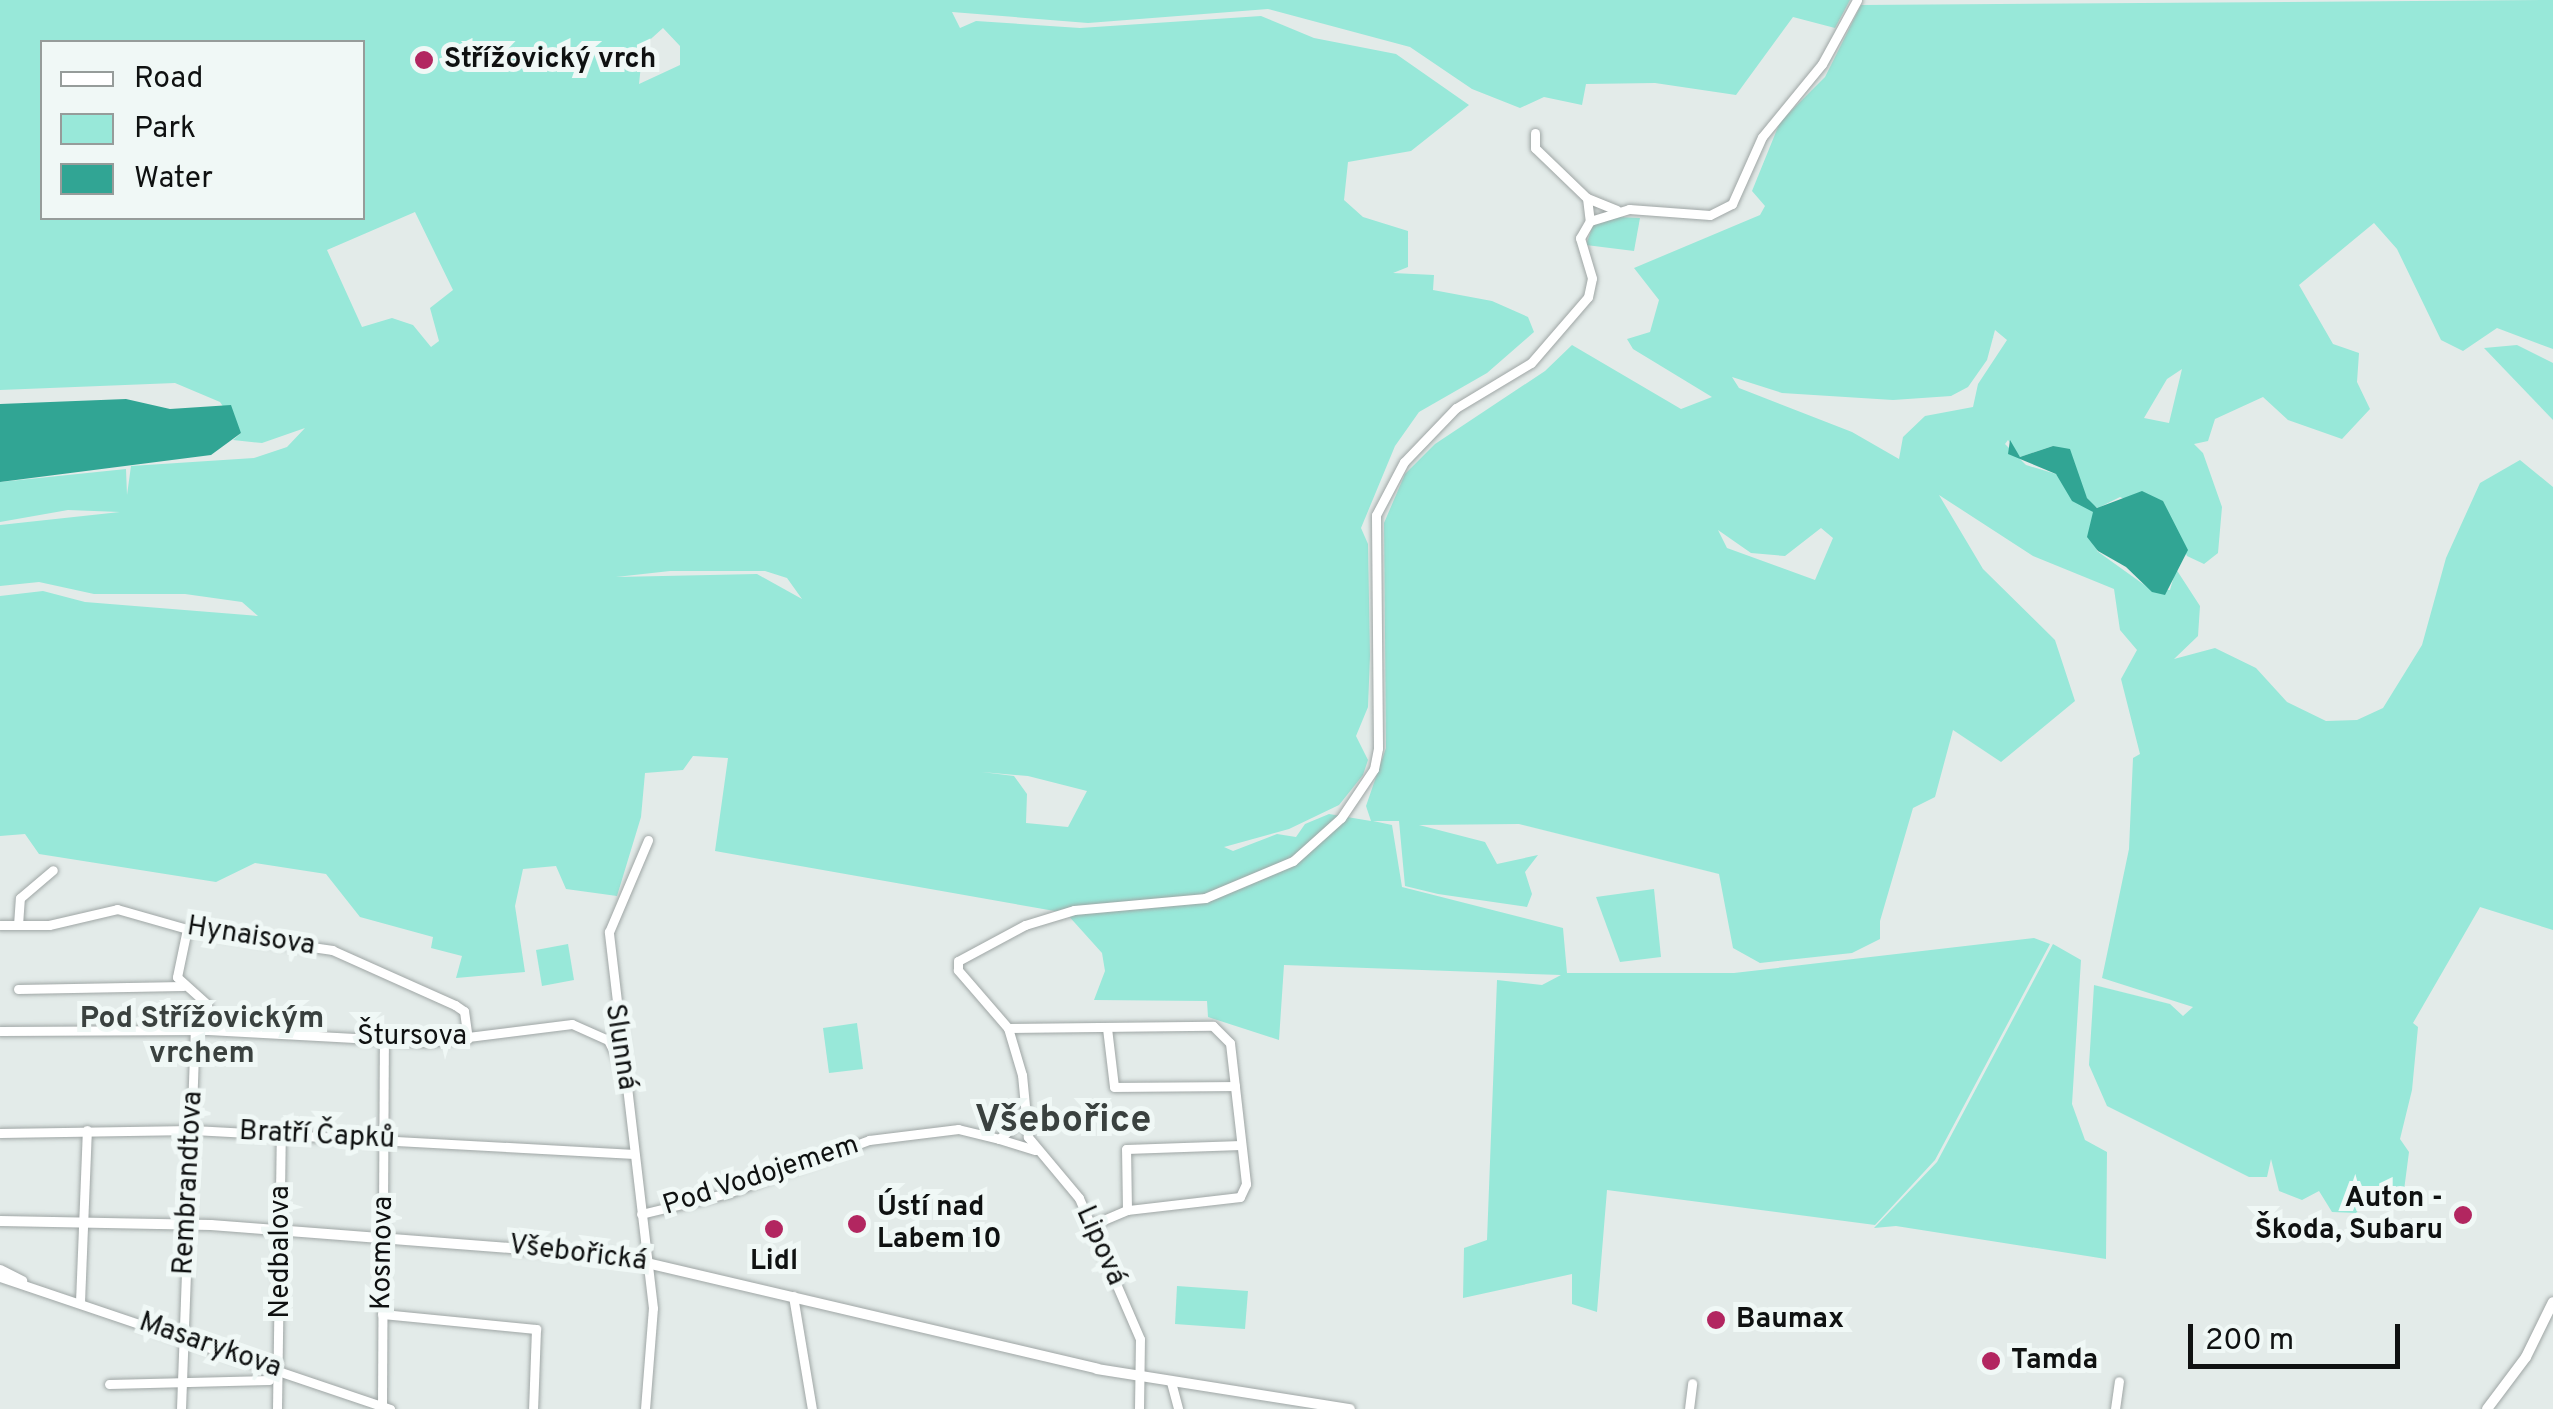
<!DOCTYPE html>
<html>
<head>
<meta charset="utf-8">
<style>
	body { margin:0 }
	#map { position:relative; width:2553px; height:1409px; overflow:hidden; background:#e3ebe9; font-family:Overpass,sans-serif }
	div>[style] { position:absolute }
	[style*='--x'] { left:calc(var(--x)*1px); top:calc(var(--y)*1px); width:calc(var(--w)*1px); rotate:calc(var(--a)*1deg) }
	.green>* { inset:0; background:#98e8d9 }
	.water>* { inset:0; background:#31a594 }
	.roads { filter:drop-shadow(0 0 2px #9fa6a5) drop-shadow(0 0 2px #9fa6a5) }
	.minor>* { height:9px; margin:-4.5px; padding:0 4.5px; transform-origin:4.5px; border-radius:4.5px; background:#fff }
	.major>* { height:10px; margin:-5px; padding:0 5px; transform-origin:5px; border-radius:5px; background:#fff }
	.dots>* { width:28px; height:28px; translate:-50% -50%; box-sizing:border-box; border:5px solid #f0f8f6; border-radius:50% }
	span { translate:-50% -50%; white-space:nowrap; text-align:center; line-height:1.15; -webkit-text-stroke:10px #f0f8f6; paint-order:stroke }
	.poi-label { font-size:28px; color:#0f1111; font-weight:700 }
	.left { translate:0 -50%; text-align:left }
	.right { translate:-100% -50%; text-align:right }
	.street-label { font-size:28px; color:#0f1111 }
	.neighbourhood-label { font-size:30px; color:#3a413f; font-weight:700 }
	.district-label { font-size:38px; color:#3a413f; font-weight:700 }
	.legend { position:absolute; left:40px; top:40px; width:325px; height:180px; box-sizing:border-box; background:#f0f8f6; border:2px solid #969c9a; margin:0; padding:12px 18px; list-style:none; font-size:30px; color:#0f1111 }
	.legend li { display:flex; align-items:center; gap:20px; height:50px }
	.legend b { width:50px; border:2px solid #969c9a }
	.scale { position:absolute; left:2188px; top:1324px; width:212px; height:45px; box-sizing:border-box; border:5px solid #0f1111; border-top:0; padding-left:12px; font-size:30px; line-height:35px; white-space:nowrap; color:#0f1111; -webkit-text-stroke:8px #f0f8f6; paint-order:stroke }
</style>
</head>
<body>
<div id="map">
	<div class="green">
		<div style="clip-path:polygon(evenodd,0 0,1850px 0,1835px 28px,1793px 17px,1736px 95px,1655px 83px,1586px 84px,1582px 105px,1544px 97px,1520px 108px,1472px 89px,1410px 47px,1268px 9px,1088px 23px,952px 12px,960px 28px,976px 21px,1080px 28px,1261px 16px,1314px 38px,1396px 54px,1469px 105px,1411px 151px,1348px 162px,1344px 200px,1363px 217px,1408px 231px,1408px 267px,1393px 273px,1434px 275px,1433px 290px,1492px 301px,1528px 317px,1534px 332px,1487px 373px,1419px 412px,1395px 446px,1361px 528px,1368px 544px,1370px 656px,1368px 707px,1356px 736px,1368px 760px,1363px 775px,1339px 805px,1289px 829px,1224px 847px,1233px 851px,1277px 834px,1296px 837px,1305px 824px,1329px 814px,1371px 821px,1366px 806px,1386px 748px,1384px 523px,1405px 474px,1435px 444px,1545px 371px,1572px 345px,1681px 409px,1712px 397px,1633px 349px,1627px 339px,1650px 332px,1659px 300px,1634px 268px,1760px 215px,1765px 206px,1752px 191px,1780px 122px,1825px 77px,1861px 5px,2553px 0,2553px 349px,2497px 328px,2463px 351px,2441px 340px,2397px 249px,2374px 223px,2299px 285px,2333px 344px,2359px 353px,2357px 382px,2370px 409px,2342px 439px,2288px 420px,2263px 397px,2215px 419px,2208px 441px,2194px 444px,2203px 453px,2222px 507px,2218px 553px,2204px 564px,2187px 556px,2172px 521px,2120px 497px,2098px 508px,2091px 504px,2053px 446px,2020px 457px,2008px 440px,2005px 444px,2026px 465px,2056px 474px,2093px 512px,2097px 551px,2150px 589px,2170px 590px,2176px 569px,2200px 606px,2198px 636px,2174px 659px,2215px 648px,2256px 668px,2287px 702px,2326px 721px,2357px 720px,2383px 708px,2422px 645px,2446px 558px,2480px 483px,2520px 460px,2553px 487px,2553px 930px,2480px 907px,2413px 1023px,2418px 1027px,2412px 1090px,2400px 1139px,2409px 1152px,2403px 1198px,2397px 1200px,2373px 1192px,2356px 1213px,2332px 1212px,2319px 1191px,2302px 1200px,2279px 1191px,2271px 1159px,2267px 1177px,2249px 1177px,2107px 1106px,2089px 1065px,2094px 985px,2170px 1004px,2183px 1016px,2193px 1007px,2102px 978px,2129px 849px,2133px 758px,2140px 754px,2121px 679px,2137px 650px,2120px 630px,2114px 589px,2033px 556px,1939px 495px,1983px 569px,2055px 640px,2075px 701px,2001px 762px,1953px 730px,1935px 797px,1913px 808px,1880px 921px,1880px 939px,1852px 953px,1760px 963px,1733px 948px,1719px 874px,1519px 824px,1419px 825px,1485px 842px,1497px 864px,1538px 855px,1525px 872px,1532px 894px,1527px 907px,1438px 894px,1405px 886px,1399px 821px,1373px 821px,1392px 825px,1402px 887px,1563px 928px,1567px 973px,1734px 973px,2034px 938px,2050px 944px,1935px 1160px,1875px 1225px,1607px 1190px,1597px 1312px,1572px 1304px,1572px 1274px,1463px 1298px,1464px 1248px,1487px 1240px,1497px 980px,1542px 985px,1561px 975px,1284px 965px,1279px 1040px,1208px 1017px,1207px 1001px,1094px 1000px,1105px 971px,1102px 953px,1066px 913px,715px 851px,728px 758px,693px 756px,683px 770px,645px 773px,641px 817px,617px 896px,566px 889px,556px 866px,523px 869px,515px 906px,525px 972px,456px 978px,462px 956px,431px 948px,433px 937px,360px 917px,326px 874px,255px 863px,216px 882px,39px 854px,25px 834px,0 836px,0 596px,43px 591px,85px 602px,258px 616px,242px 602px,185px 594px,94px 594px,39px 582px,0 586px,0 525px,120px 512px,68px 510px,0 522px,0 482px,126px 469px,127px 495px,131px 466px,254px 458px,287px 447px,305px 428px,262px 443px,233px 440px,241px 433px,220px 402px,175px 383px,0 390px,0 0,663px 28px,680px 46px,680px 65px,639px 84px,643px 46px,663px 28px,0 0,42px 42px,362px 42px,362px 218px,42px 218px,42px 42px,0 0,415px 212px,453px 290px,430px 308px,439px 341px,431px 347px,413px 325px,392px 318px,362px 327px,327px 250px,415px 212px,0 0,1995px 330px,2007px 340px,1978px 384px,1973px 407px,1925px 416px,1903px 437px,1899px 459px,1852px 432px,1739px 388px,1732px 377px,1782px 393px,1893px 400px,1951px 396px,1968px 387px,1987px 360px,1995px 330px,0 0,2182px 369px,2169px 423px,2144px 418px,2167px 379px,2182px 369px,0 0,1821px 528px,1833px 538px,1815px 580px,1727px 548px,1718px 530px,1751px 553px,1785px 556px,1821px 528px,0 0,670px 571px,765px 571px,787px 578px,802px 599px,757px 574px,616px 577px,670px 571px,0 0,982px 772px,1028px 776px,1087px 791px,1068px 827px,1026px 823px,1027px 794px,1014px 776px,982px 772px)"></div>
		<div style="clip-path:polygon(1618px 217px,1640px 218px,1634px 251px,1586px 245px,1593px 225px)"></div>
		<div style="clip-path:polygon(2517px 345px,2553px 363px,2553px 420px,2484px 348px)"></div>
		<div style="clip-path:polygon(1654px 889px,1661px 957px,1620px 962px,1596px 897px)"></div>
		<div style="clip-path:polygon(568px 944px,574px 980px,542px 986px,536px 950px)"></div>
		<div style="clip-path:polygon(2053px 944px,2081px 960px,2072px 1104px,2085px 1140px,2107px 1152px,2106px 1259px,1896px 1226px,1874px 1228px,1937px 1162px)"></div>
		<div style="clip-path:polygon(857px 1023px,863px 1069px,829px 1073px,823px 1028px)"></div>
		<div style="clip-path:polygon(1177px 1286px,1248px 1291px,1245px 1329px,1175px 1324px)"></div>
	</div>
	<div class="water">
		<div style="clip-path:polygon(126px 399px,170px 409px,231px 405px,241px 433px,211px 455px,0 482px,0 404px)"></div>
		<div style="clip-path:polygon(2010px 440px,2020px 457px,2053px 446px,2070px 449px,2087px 498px,2097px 508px,2142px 491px,2163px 501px,2188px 550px,2165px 595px,2152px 592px,2126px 567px,2098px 551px,2087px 537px,2093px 512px,2072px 501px,2056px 474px,2008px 454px)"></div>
	</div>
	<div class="roads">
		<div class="minor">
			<div style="--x:1535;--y:133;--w:15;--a:90"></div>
			<div style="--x:1535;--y:148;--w:72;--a:43.9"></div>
			<div style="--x:1587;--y:198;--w:23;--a:83"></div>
			<div style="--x:1587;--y:198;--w:32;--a:22"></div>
			<div style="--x:0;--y:925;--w:49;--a:0"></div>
			<div style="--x:49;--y:925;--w:70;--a:-13.2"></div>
			<div style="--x:117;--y:909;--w:73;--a:15.9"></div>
			<div style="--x:187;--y:929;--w:147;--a:8.2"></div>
			<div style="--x:332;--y:950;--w:135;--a:24.1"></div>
			<div style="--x:455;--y:1005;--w:11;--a:34"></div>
			<div style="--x:464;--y:1011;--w:28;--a:82"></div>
			<div style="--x:18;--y:925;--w:27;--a:-86"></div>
			<div style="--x:20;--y:898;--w:43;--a:-40.3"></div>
			<div style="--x:187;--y:929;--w:49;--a:101.8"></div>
			<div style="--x:177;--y:977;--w:40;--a:42"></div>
			<div style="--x:207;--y:1004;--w:26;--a:88"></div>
			<div style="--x:18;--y:989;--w:165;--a:-1"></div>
			<div style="--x:1008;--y:1028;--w:205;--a:-0.6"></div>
			<div style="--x:1213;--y:1026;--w:24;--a:45"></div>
			<div style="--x:1230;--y:1043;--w:142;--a:83.5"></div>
			<div style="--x:1246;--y:1184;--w:14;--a:115"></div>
			<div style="--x:1240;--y:1197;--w:114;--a:173.4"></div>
			<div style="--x:1127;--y:1210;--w:38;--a:157"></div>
			<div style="--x:1107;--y:1028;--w:59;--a:83.2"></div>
			<div style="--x:1114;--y:1087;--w:121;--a:-0.5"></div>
			<div style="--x:0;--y:1031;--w:208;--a:-0.3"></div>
			<div style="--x:208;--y:1030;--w:220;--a:3.1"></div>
			<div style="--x:428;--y:1042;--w:145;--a:-7.1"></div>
			<div style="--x:572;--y:1024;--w:39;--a:24"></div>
			<div style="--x:608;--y:1040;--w:31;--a:63"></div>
			<div style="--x:0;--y:1133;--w:193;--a:-0.9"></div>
			<div style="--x:193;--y:1130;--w:442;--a:3.1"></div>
			<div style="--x:999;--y:1139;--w:38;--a:17"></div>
			<div style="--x:1127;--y:1210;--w:61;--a:-90.9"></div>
			<div style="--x:1126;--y:1149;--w:115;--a:-2"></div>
			<div style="--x:641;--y:1214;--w:89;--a:-13.6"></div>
			<div style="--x:728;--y:1193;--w:151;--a:-20.6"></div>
			<div style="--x:869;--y:1140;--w:90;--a:-7"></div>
			<div style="--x:958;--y:1129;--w:42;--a:13.7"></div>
			<div style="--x:999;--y:1139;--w:32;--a:-41"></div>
			<div style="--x:0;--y:1269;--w:25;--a:27"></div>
			<div style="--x:0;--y:1277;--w:412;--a:18.7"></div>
			<div style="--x:793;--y:1296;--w:115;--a:80.5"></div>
			<div style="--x:80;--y:1302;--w:172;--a:-87.7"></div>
			<div style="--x:382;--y:1314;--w:155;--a:5.6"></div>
			<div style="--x:536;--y:1329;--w:80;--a:92.1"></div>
			<div style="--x:1171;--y:1382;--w:28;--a:75"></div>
			<div style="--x:109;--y:1384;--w:160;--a:-1.4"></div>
			<div style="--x:382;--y:1406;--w:366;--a:-89.7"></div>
			<div style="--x:181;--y:1409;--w:378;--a:-87.9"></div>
			<div style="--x:277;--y:1409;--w:274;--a:-89.2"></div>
			<div style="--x:645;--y:1409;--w:101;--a:-85.5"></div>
			<div style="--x:653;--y:1308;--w:379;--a:-96.7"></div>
			<div style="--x:609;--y:932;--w:100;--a:-67"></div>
			<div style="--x:1139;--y:1409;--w:70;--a:-89.2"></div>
			<div style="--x:1140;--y:1339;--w:154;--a:-113.4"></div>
			<div style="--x:1079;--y:1198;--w:80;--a:-129.9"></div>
			<div style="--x:1028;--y:1137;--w:62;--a:-95.5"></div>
			<div style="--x:1022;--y:1075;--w:49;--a:-106.6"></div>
			<div style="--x:1008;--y:1028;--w:77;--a:-130.8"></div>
			<div style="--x:958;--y:970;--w:9;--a:-90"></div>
			<div style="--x:958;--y:961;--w:76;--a:-28.2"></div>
			<div style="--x:1025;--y:925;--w:51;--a:-17"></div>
			<div style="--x:1074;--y:910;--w:132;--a:-5.2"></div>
			<div style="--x:1205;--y:898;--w:95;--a:-22.8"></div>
			<div style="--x:1293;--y:861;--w:64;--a:-41.9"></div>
			<div style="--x:1341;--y:818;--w:59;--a:-56"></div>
			<div style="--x:1374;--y:769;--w:21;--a:-79"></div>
			<div style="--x:1378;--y:748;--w:233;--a:-90.5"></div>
			<div style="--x:1376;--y:515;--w:60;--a:-62.2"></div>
			<div style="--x:1404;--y:462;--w:75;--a:-46.1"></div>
			<div style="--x:1456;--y:408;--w:87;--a:-31"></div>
			<div style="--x:1531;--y:363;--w:87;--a:-49.2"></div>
			<div style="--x:1588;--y:297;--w:19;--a:-78"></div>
			<div style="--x:1592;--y:278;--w:42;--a:-106.7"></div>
			<div style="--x:1580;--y:238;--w:20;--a:-60"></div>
			<div style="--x:1590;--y:221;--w:41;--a:-17.1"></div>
			<div style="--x:1629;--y:209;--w:81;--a:4.2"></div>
			<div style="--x:1710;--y:215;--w:25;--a:-27"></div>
			<div style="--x:1732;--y:204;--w:73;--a:-65.9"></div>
			<div style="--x:1762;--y:137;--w:94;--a:-50.6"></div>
			<div style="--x:1822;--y:64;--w:73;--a:-61.3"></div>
			<div style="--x:1689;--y:1409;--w:26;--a:-83"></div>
			<div style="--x:2115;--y:1409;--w:28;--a:-82"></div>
		</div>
		<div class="major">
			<div style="--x:0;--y:1221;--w:211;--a:1.1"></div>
			<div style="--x:211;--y:1225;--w:407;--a:4.4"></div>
			<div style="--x:617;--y:1256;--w:493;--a:13.2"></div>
			<div style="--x:1097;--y:1369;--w:256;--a:9"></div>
			<div style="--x:2487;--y:1409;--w:65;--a:-53.1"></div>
			<div style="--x:2526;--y:1357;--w:61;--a:-63.9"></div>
		</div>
	</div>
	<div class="dots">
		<div style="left:424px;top:60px;background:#b22660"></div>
		<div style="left:2463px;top:1215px;background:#b22660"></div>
		<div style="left:857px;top:1224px;background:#b22660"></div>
		<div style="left:774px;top:1229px;background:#b22660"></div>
		<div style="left:1716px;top:1320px;background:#b22660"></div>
		<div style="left:1991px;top:1361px;background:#b22660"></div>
	</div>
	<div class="poi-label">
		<span class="left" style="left:444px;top:60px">Střížovický vrch</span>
		<span class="right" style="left:2443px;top:1215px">Auton -<br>Škoda, Subaru</span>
		<span class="left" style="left:877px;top:1224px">Ústí nad<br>Labem 10</span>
		<span style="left:774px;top:1262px">Lidl</span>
		<span class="left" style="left:1736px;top:1320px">Baumax</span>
		<span class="left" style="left:2011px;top:1361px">Tamda</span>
	</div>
	<div class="street-label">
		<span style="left:251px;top:937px;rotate:9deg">Hynaisova</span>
		<span style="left:412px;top:1037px">Štursova</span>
		<span style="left:620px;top:1047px;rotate:81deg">Slunná</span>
		<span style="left:317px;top:1136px;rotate:3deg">Bratří Čapků</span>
		<span style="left:761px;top:1176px;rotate:-18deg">Pod Vodojemem</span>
		<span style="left:189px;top:1183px;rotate:-87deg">Rembrandtova</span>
		<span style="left:1100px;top:1246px;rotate:66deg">Lipová</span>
		<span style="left:281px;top:1252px;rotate:-90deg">Nedbalova</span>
		<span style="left:383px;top:1253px;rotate:-89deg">Kosmova</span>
		<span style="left:578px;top:1254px;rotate:7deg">Všebořická</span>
		<span style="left:210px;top:1346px;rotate:19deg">Masarykova</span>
	</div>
	<div class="neighbourhood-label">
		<span style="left:202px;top:1037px">Pod Střížovickým<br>vrchem</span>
	</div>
	<div class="district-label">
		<span style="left:1063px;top:1122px">Všebořice</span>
	</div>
	<ul class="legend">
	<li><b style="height:12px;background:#fff"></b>Road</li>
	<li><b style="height:28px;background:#98e8d9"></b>Park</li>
	<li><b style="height:28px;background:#31a594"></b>Water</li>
	</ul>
	<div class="scale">200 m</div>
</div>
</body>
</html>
